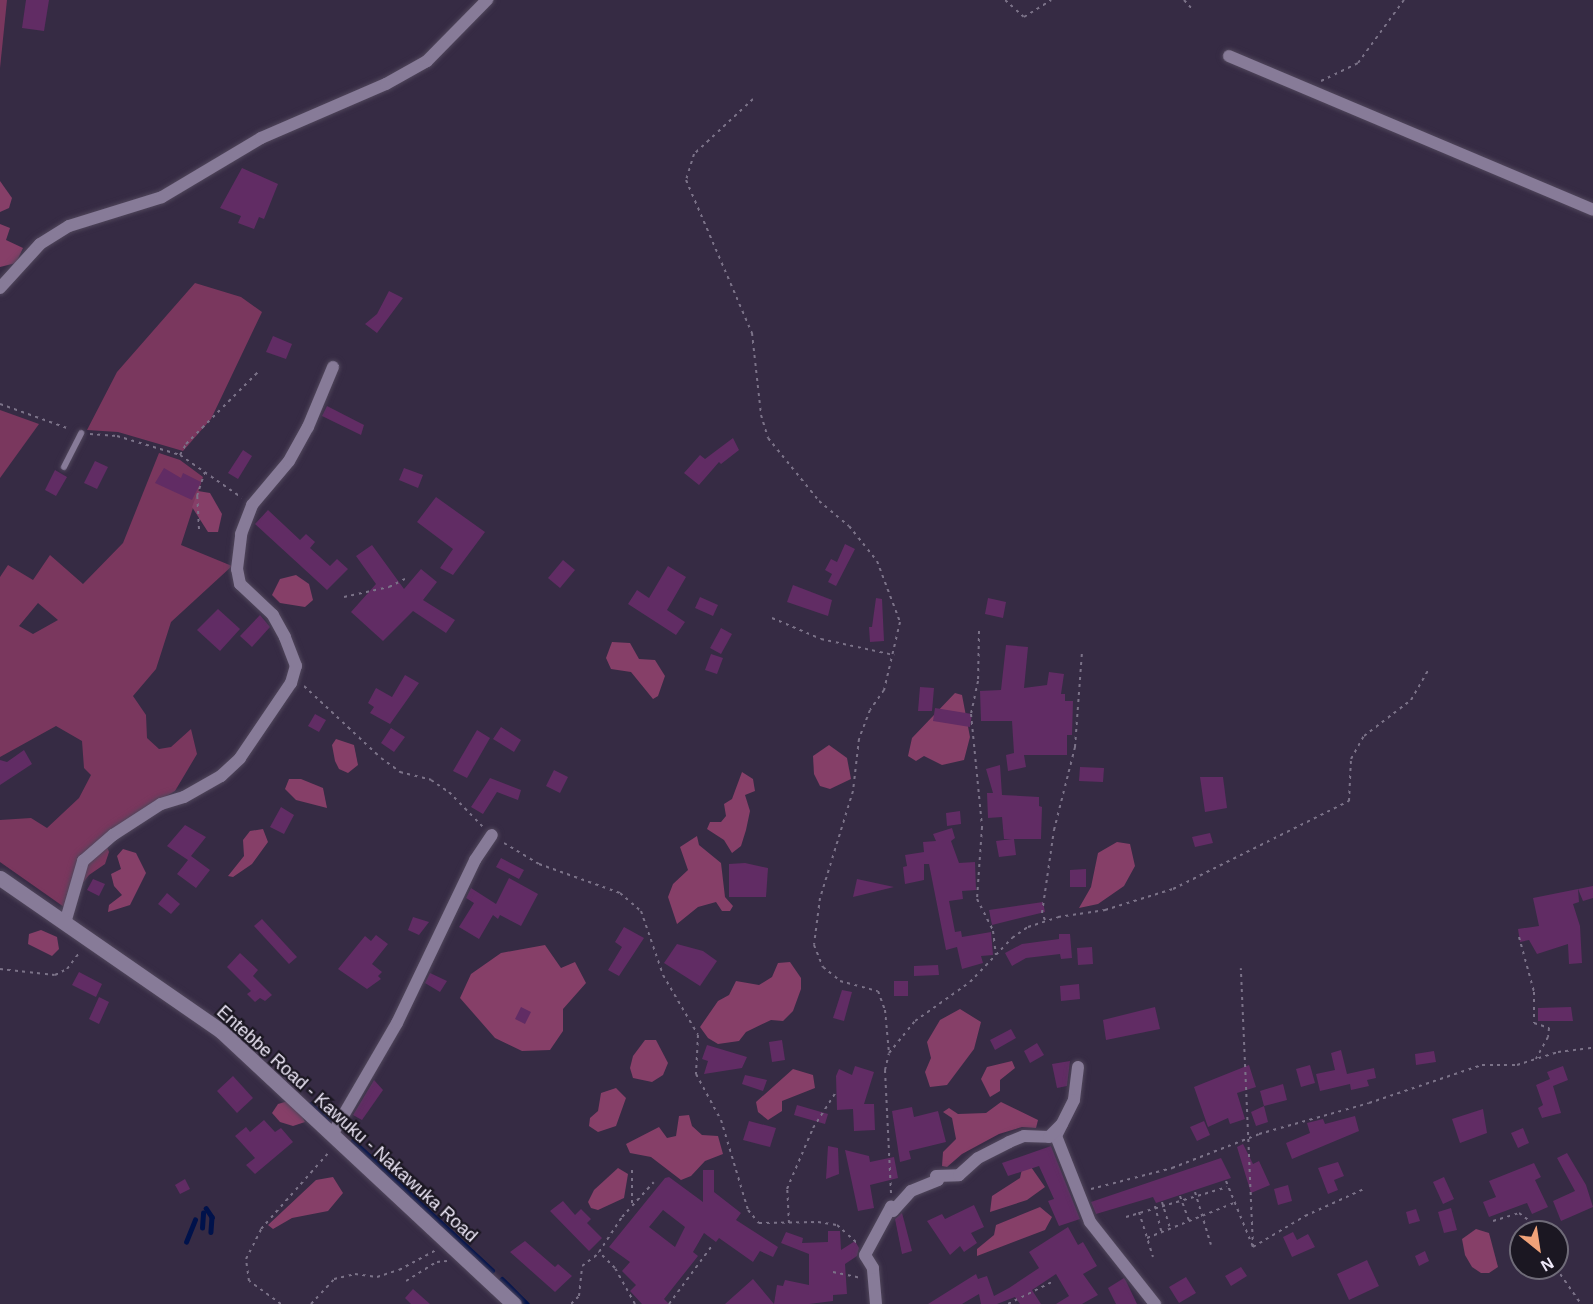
<!DOCTYPE html>
<html>
<head>
<meta charset="utf-8">
<style>
	body { margin:0 }
	#map { position:relative; width:1593px; height:1304px; overflow:hidden; background:#362b44; font-family:Helvetica,sans-serif }
	div>[style] { position:absolute }
	[style*='--x'] { left:calc(var(--x)*1px); top:calc(var(--y)*1px); width:calc(var(--w)*1px); rotate:calc(var(--a)*1deg) }
	.green>* { inset:0; background:#7a375e }
	.forest>* { inset:0; background:#863f68 }
	.stream>* { height:4.5px; margin:-2.25px; padding:0 2.25px; transform-origin:2.25px; border-radius:2.25px; background:#00124b }
	.building>* { inset:0; background:#612c64 }
	.path>* { height:2px; margin-top:-1px; transform-origin:0; background:repeating-linear-gradient(90deg,#7b7288 0 3px,transparent 0 7.5px) }
	.roads { filter:drop-shadow(0 0 2px #50465b) drop-shadow(0 0 2px #50465b) }
	.lane>* { height:6px; margin:-3px; padding:0 3px; transform-origin:3px; border-radius:3px; background:#877b98 }
	.street>* { height:12px; margin:-6px; padding:0 6px; transform-origin:6px; border-radius:6px; background:#877b98 }
	.secondary>* { height:15px; margin:-7.5px; padding:0 7.5px; transform-origin:7.5px; border-radius:7.5px; background:#877b98 }
	span { translate:-50% -50%; white-space:nowrap; text-align:center; line-height:1.15; -webkit-text-stroke:4.5px #1b1722; paint-order:stroke }
	.street-label { font-size:18px; color:#eee8f8 }
	.north { position:absolute; left:1509px; top:1220px; width:60px; height:60px; box-sizing:border-box; background:#1b1722; border:2px solid #6f6b78; border-radius:50%; rotate:150deg; font-size:16px; font-weight:700; line-height:24px; text-align:center; color:#eee8f8 }
	.north::after { content:''; display:block; margin:auto; width:21px; height:27px; background:#f0a279; clip-path:polygon(50% 0,100% 100%,50% 72%,0 100%) }
</style>
</head>
<body>
<div id="map">
	<div class="green">
		<div style="clip-path:polygon(0 0,7px 0,0 68px)"></div>
		<div style="clip-path:polygon(195px 283px,241px 297px,262px 312px,211px 419px,183px 451px,118px 432px,87px 430px,117px 372px)"></div>
		<div style="clip-path:polygon(0 410px,39px 424px,0 478px)"></div>
		<div style="clip-path:polygon(evenodd,159px 453px,180px 460px,203px 477px,181px 545px,232px 566px,171px 622px,156px 669px,133px 696px,146px 715px,147px 738px,159px 749px,171px 747px,191px 729px,197px 754px,175px 791px,123px 822px,105px 842px,109px 852px,105px 864px,89px 875px,64px 907px,0 862px,0 820px,31px 818px,47px 828px,79px 798px,91px 775px,84px 768px,82px 741px,56px 726px,0 757px,0 577px,8px 565px,33px 580px,50px 555px,83px 584px,123px 543px,159px 453px,38px 603px,58px 620px,33px 634px,19px 626px,38px 603px)"></div>
	</div>
	<div class="forest">
		<div style="clip-path:polygon(0 181px,12px 198px,9px 208px,0 212px)"></div>
		<div style="clip-path:polygon(0 224px,10px 228px,6px 240px,23px 248px,16px 263px,0 267px)"></div>
		<div style="clip-path:polygon(198px 491px,210px 493px,222px 514px,218px 532px,208px 532px,192px 507px)"></div>
		<div style="clip-path:polygon(296px 575px,309px 584px,313px 600px,305px 607px,280px 603px,272px 595px,280px 579px)"></div>
		<div style="clip-path:polygon(612px 642px,630px 643px,639px 659px,655px 660px,665px 676px,658px 696px,653px 699px,631px 672px,611px 669px,606px 658px)"></div>
		<div style="clip-path:polygon(955px 693px,962px 695px,970px 737px,964px 760px,942px 765px,924px 756px,916px 761px,908px 756px,912px 738px)"></div>
		<div style="clip-path:polygon(336px 739px,354px 745px,358px 765px,348px 773px,339px 769px,335px 761px,332px 745px)"></div>
		<div style="clip-path:polygon(829px 745px,847px 758px,851px 779px,830px 789px,820px 786px,814px 774px,813px 756px)"></div>
		<div style="clip-path:polygon(742px 772px,753px 779px,755px 791px,745px 795px,750px 811px,746px 830px,741px 846px,732px 853px,724px 840px,707px 829px,710px 822px,721px 822px,726px 816px,724px 804px,732px 799px)"></div>
		<div style="clip-path:polygon(289px 779px,301px 779px,323px 788px,327px 808px,296px 800px,285px 789px)"></div>
		<div style="clip-path:polygon(263px 829px,268px 842px,252px 864px,233px 877px,228px 876px,244px 856px,243px 840px,250px 831px)"></div>
		<div style="clip-path:polygon(697px 836px,699px 845px,721px 863px,725px 897px,733px 906px,730px 911px,722px 911px,716px 902px,698px 907px,677px 924px,668px 897px,673px 884px,688px 870px,680px 847px)"></div>
		<div style="clip-path:polygon(1117px 842px,1130px 844px,1135px 866px,1124px 886px,1098px 904px,1079px 908px,1091px 887px,1098px 853px)"></div>
		<div style="clip-path:polygon(123px 849px,136px 853px,146px 873px,130px 905px,108px 912px,109px 905px,122px 895px,114px 886px,111px 874px,121px 869px,117px 856px)"></div>
		<div style="clip-path:polygon(41px 930px,57px 937px,59px 949px,52px 956px,28px 944px,29px 934px)"></div>
		<div style="clip-path:polygon(545px 945px,561px 968px,575px 962px,586px 983px,563px 1009px,563px 1031px,550px 1050px,522px 1051px,495px 1038px,460px 998px,471px 974px,501px 953px)"></div>
		<div style="clip-path:polygon(790px 962px,801px 978px,801px 989px,793px 1011px,783px 1021px,771px 1020px,746px 1032px,739px 1041px,718px 1044px,708px 1038px,700px 1027px,718px 1001px,729px 995px,736px 981px,759px 985px,772px 977px,778px 963px)"></div>
		<div style="clip-path:polygon(960px 1009px,981px 1022px,974px 1049px,947px 1085px,930px 1087px,925px 1072px,931px 1058px,927px 1042px,940px 1020px)"></div>
		<div style="clip-path:polygon(645px 1040px,656px 1040px,668px 1063px,663px 1075px,652px 1082px,633px 1078px,630px 1068px,633px 1056px)"></div>
		<div style="clip-path:polygon(1012px 1061px,1015px 1068px,1000px 1080px,1000px 1091px,990px 1097px,981px 1079px,987px 1067px)"></div>
		<div style="clip-path:polygon(793px 1069px,813px 1075px,815px 1088px,782px 1101px,782px 1111px,768px 1120px,758px 1112px,756px 1102px)"></div>
		<div style="clip-path:polygon(616px 1088px,626px 1098px,616px 1126px,598px 1132px,589px 1126px,590px 1118px,598px 1111px,601px 1093px)"></div>
		<div style="clip-path:polygon(288px 1101px,299px 1111px,305px 1122px,293px 1126px,280px 1122px,272px 1113px,278px 1104px)"></div>
		<div style="clip-path:polygon(1001px 1102px,1038px 1120px,1036px 1128px,1022px 1127px,999px 1134px,962px 1154px,947px 1167px,942px 1166px,943px 1152px,956px 1139px,952px 1118px,943px 1112px,949px 1108px,958px 1114px,986px 1113px)"></div>
		<div style="clip-path:polygon(689px 1115px,692px 1126px,702px 1135px,718px 1136px,723px 1154px,705px 1161px,691px 1176px,681px 1180px,651px 1157px,630px 1153px,626px 1144px,659px 1127px,667px 1138px,676px 1136px,679px 1116px)"></div>
		<div style="clip-path:polygon(1031px 1167px,1045px 1187px,1027px 1200px,990px 1212px,992px 1196px,1020px 1178px,1022px 1169px)"></div>
		<div style="clip-path:polygon(618px 1168px,628px 1174px,624px 1198px,598px 1210px,591px 1208px,588px 1202px,594px 1190px)"></div>
		<div style="clip-path:polygon(333px 1177px,343px 1193px,328px 1211px,292px 1218px,273px 1229px,268px 1225px,316px 1180px)"></div>
		<div style="clip-path:polygon(1040px 1207px,1052px 1217px,1045px 1230px,977px 1256px,977px 1249px,994px 1235px,996px 1225px)"></div>
		<div style="clip-path:polygon(1476px 1229px,1489px 1233px,1498px 1267px,1489px 1273px,1481px 1273px,1472px 1267px,1465px 1255px,1462px 1239px)"></div>
	</div>
	<div class="stream">
		<div style="--x:311;--y:1104;--w:28;--a:44"></div>
		<div style="--x:353;--y:1141;--w:190;--a:42.9"></div>
		<div style="--x:206;--y:1208;--w:11;--a:56"></div>
		<div style="--x:212;--y:1217;--w:15;--a:94"></div>
		<div style="--x:202;--y:1228;--w:15;--a:-86"></div>
		<div style="--x:186;--y:1242;--w:24;--a:-68"></div>
		<div style="--x:502;--y:1279;--w:35;--a:45"></div>
	</div>
	<div class="building">
		<div style="clip-path:polygon(26px 0,49px 0,44px 31px,22px 28px)"></div>
		<div style="clip-path:polygon(242px 168px,278px 184px,264px 219px,259px 217px,254px 229px,238px 223px,241px 216px,220px 208px)"></div>
		<div style="clip-path:polygon(389px 291px,403px 298px,377px 333px,365px 324px,377px 314px)"></div>
		<div style="clip-path:polygon(273px 336px,292px 344px,286px 359px,266px 352px)"></div>
		<div style="clip-path:polygon(327px 406px,364px 425px,361px 435px,322px 416px)"></div>
		<div style="clip-path:polygon(733px 438px,739px 450px,721px 464px,719px 462px,699px 485px,684px 473px,700px 455px,705px 459px)"></div>
		<div style="clip-path:polygon(243px 450px,252px 456px,238px 479px,228px 473px)"></div>
		<div style="clip-path:polygon(95px 461px,108px 467px,97px 489px,84px 483px)"></div>
		<div style="clip-path:polygon(164px 468px,181px 478px,183px 473px,201px 482px,192px 500px,155px 483px)"></div>
		<div style="clip-path:polygon(404px 468px,423px 475px,418px 488px,399px 480px)"></div>
		<div style="clip-path:polygon(55px 470px,67px 477px,56px 496px,45px 490px)"></div>
		<div style="clip-path:polygon(436px 497px,485px 532px,453px 575px,440px 568px,453px 549px,417px 522px)"></div>
		<div style="clip-path:polygon(268px 510px,300px 540px,306px 534px,315px 542px,310px 548px,330px 566px,337px 559px,348px 569px,327px 590px,255px 524px)"></div>
		<div style="clip-path:polygon(845px 544px,855px 549px,836px 586px,828px 582px,832px 574px,825px 570px,831px 559px,837px 562px)"></div>
		<div style="clip-path:polygon(372px 545px,404px 589px,421px 569px,437px 582px,423px 600px,455px 620px,446px 633px,413px 611px,383px 641px,351px 612px,376px 584px,356px 556px)"></div>
		<div style="clip-path:polygon(563px 560px,575px 570px,560px 588px,548px 578px)"></div>
		<div style="clip-path:polygon(668px 566px,686px 577px,667px 610px,685px 622px,676px 635px,628px 604px,637px 590px,649px 598px)"></div>
		<div style="clip-path:polygon(793px 585px,832px 600px,828px 616px,787px 602px)"></div>
		<div style="clip-path:polygon(700px 597px,718px 605px,713px 616px,695px 608px)"></div>
		<div style="clip-path:polygon(876px 598px,882px 599px,884px 641px,870px 642px,869px 627px,872px 627px)"></div>
		<div style="clip-path:polygon(988px 598px,1006px 602px,1003px 618px,985px 614px)"></div>
		<div style="clip-path:polygon(218px 609px,240px 629px,220px 651px,197px 630px)"></div>
		<div style="clip-path:polygon(260px 615px,270px 627px,252px 647px,240px 636px)"></div>
		<div style="clip-path:polygon(721px 628px,732px 634px,721px 654px,710px 648px)"></div>
		<div style="clip-path:polygon(1006px 645px,1028px 647px,1024px 688px,1047px 685px,1049px 672px,1064px 674px,1061px 694px,1065px 694px,1065px 701px,1073px 701px,1072px 735px,1067px 735px,1067px 755px,1024px 755px,1026px 767px,1008px 771px,1006px 755px,1014px 753px,1012px 721px,981px 721px,980px 691px,1001px 690px)"></div>
		<div style="clip-path:polygon(711px 654px,723px 658px,717px 674px,705px 670px)"></div>
		<div style="clip-path:polygon(405px 675px,419px 683px,390px 724px,370px 713px,374px 707px,368px 703px,376px 688px,392px 697px)"></div>
		<div style="clip-path:polygon(920px 687px,934px 688px,932px 711px,918px 711px)"></div>
		<div style="clip-path:polygon(935px 708px,972px 714px,970px 727px,933px 721px)"></div>
		<div style="clip-path:polygon(315px 714px,326px 720px,319px 732px,308px 726px)"></div>
		<div style="clip-path:polygon(501px 727px,521px 740px,514px 752px,493px 739px)"></div>
		<div style="clip-path:polygon(391px 728px,405px 737px,394px 752px,381px 743px)"></div>
		<div style="clip-path:polygon(477px 730px,490px 738px,467px 778px,453px 771px)"></div>
		<div style="clip-path:polygon(24px 750px,32px 764px,0 785px,0 760px,7px 762px)"></div>
		<div style="clip-path:polygon(1000px 765px,1002px 795px,1039px 797px,1039px 806px,1042px 807px,1041px 839px,1014px 839px,1016px 855px,999px 857px,996px 841px,1012px 839px,1004px 839px,1002px 817px,988px 818px,987px 793px,993px 793px,986px 769px)"></div>
		<div style="clip-path:polygon(1080px 767px,1104px 768px,1103px 782px,1079px 781px)"></div>
		<div style="clip-path:polygon(554px 770px,568px 777px,560px 793px,546px 786px)"></div>
		<div style="clip-path:polygon(1200px 777px,1223px 777px,1227px 808px,1205px 812px)"></div>
		<div style="clip-path:polygon(490px 778px,521px 790px,518px 800px,497px 792px,483px 814px,471px 807px)"></div>
		<div style="clip-path:polygon(281px 807px,294px 815px,284px 834px,270px 827px)"></div>
		<div style="clip-path:polygon(960px 811px,961px 824px,947px 826px,946px 813px)"></div>
		<div style="clip-path:polygon(185px 825px,206px 837px,191px 856px,210px 870px,196px 888px,177px 874px,188px 860px,167px 846px)"></div>
		<div style="clip-path:polygon(952px 828px,955px 838px,951px 841px,959px 863px,975px 862px,976px 890px,962px 891px,963px 899px,949px 901px,955px 932px,961px 931px,962px 937px,991px 932px,993px 955px,981px 956px,983px 963px,962px 969px,957px 947px,946px 950px,929px 864px,924px 864px,924px 880px,905px 884px,903px 867px,907px 866px,905px 855px,924px 852px,923px 842px,936px 841px,933px 834px)"></div>
		<div style="clip-path:polygon(1210px 833px,1213px 843px,1195px 847px,1192px 837px)"></div>
		<div style="clip-path:polygon(501px 858px,524px 870px,519px 879px,496px 867px)"></div>
		<div style="clip-path:polygon(745px 863px,768px 868px,766px 897px,729px 897px,729px 864px)"></div>
		<div style="clip-path:polygon(1086px 869px,1086px 887px,1070px 887px,1070px 870px)"></div>
		<div style="clip-path:polygon(509px 878px,538px 894px,521px 926px,500px 915px,498px 919px,493px 915px,479px 939px,459px 927px,474px 903px,466px 898px,471px 888px,496px 904px)"></div>
		<div style="clip-path:polygon(93px 879px,105px 884px,99px 896px,87px 890px)"></div>
		<div style="clip-path:polygon(857px 879px,894px 887px,853px 897px)"></div>
		<div style="clip-path:polygon(1593px 886px,1593px 898px,1583px 901px,1578px 889px)"></div>
		<div style="clip-path:polygon(1578px 889px,1579px 902px,1573px 904px,1580px 926px,1582px 963px,1569px 964px,1568px 944px,1537px 954px,1529px 940px,1520px 942px,1518px 929px,1539px 926px,1533px 898px)"></div>
		<div style="clip-path:polygon(167px 893px,180px 904px,171px 914px,158px 904px)"></div>
		<div style="clip-path:polygon(1043px 902px,1045px 912px,992px 925px,989px 910px)"></div>
		<div style="clip-path:polygon(413px 917px,429px 922px,419px 935px,408px 930px)"></div>
		<div style="clip-path:polygon(262px 919px,297px 957px,289px 964px,254px 926px)"></div>
		<div style="clip-path:polygon(624px 927px,644px 938px,619px 976px,608px 970px,622px 947px,615px 942px)"></div>
		<div style="clip-path:polygon(1059px 934px,1070px 934px,1072px 958px,1061px 959px,1060px 954px,1026px 958px,1012px 966px,1005px 953px,1022px 944px,1059px 939px)"></div>
		<div style="clip-path:polygon(376px 935px,388px 944px,372px 964px,382px 972px,378px 976px,381px 979px,367px 989px,338px 969px,365px 936px,371px 941px)"></div>
		<div style="clip-path:polygon(677px 944px,703px 951px,717px 961px,700px 986px,664px 963px)"></div>
		<div style="clip-path:polygon(1092px 947px,1093px 964px,1078px 965px,1077px 948px)"></div>
		<div style="clip-path:polygon(240px 953px,258px 970px,253px 976px,272px 995px,265px 1001px,260px 998px,255px 1002px,247px 994px,251px 991px,227px 967px)"></div>
		<div style="clip-path:polygon(938px 965px,939px 975px,914px 976px,914px 966px)"></div>
		<div style="clip-path:polygon(79px 972px,102px 984px,96px 997px,72px 985px)"></div>
		<div style="clip-path:polygon(430px 973px,447px 981px,440px 992px,425px 983px)"></div>
		<div style="clip-path:polygon(894px 981px,908px 981px,908px 996px,894px 996px)"></div>
		<div style="clip-path:polygon(1079px 984px,1080px 999px,1061px 1001px,1060px 986px)"></div>
		<div style="clip-path:polygon(842px 990px,852px 992px,844px 1021px,833px 1018px)"></div>
		<div style="clip-path:polygon(99px 997px,109px 1002px,99px 1024px,89px 1019px)"></div>
		<div style="clip-path:polygon(521px 1007px,531px 1012px,525px 1024px,515px 1019px)"></div>
		<div style="clip-path:polygon(1155px 1007px,1160px 1029px,1106px 1040px,1103px 1020px)"></div>
		<div style="clip-path:polygon(1571px 1007px,1573px 1021px,1538px 1021px,1538px 1008px)"></div>
		<div style="clip-path:polygon(1011px 1029px,1016px 1038px,995px 1050px,990px 1040px)"></div>
		<div style="clip-path:polygon(782px 1040px,785px 1060px,772px 1062px,769px 1042px)"></div>
		<div style="clip-path:polygon(1037px 1043px,1044px 1055px,1030px 1063px,1024px 1051px)"></div>
		<div style="clip-path:polygon(707px 1045px,747px 1057px,742px 1068px,704px 1074px,708px 1061px,702px 1059px)"></div>
		<div style="clip-path:polygon(1341px 1050px,1347px 1074px,1374px 1068px,1376px 1078px,1367px 1080px,1369px 1086px,1351px 1090px,1350px 1084px,1320px 1091px,1316px 1074px,1335px 1070px,1331px 1053px)"></div>
		<div style="clip-path:polygon(1434px 1051px,1436px 1062px,1416px 1065px,1415px 1054px)"></div>
		<div style="clip-path:polygon(1070px 1061px,1067px 1086px,1057px 1088px,1052px 1064px)"></div>
		<div style="clip-path:polygon(1249px 1065px,1256px 1087px,1237px 1093px,1245px 1119px,1230px 1124px,1228px 1118px,1208px 1127px,1194px 1087px)"></div>
		<div style="clip-path:polygon(1310px 1065px,1315px 1083px,1301px 1087px,1296px 1069px)"></div>
		<div style="clip-path:polygon(855px 1066px,874px 1072px,864px 1104px,874px 1104px,875px 1130px,854px 1131px,853px 1109px,837px 1110px,836px 1076px,839px 1069px,852px 1075px)"></div>
		<div style="clip-path:polygon(1563px 1066px,1568px 1080px,1553px 1086px,1561px 1113px,1542px 1118px,1538px 1108px,1543px 1105px,1536px 1085px,1550px 1079px,1547px 1072px)"></div>
		<div style="clip-path:polygon(745px 1075px,767px 1080px,763px 1091px,742px 1084px)"></div>
		<div style="clip-path:polygon(233px 1076px,253px 1098px,237px 1113px,217px 1091px)"></div>
		<div style="clip-path:polygon(374px 1080px,383px 1090px,362px 1120px,353px 1115px)"></div>
		<div style="clip-path:polygon(1283px 1084px,1287px 1100px,1264px 1106px,1260px 1091px)"></div>
		<div style="clip-path:polygon(797px 1105px,828px 1114px,825px 1124px,794px 1115px)"></div>
		<div style="clip-path:polygon(1264px 1106px,1268px 1122px,1256px 1126px,1251px 1112px)"></div>
		<div style="clip-path:polygon(912px 1107px,914px 1117px,938px 1111px,946px 1142px,909px 1151px,911px 1159px,900px 1162px,892px 1111px)"></div>
		<div style="clip-path:polygon(1483px 1109px,1487px 1133px,1460px 1143px,1452px 1119px)"></div>
		<div style="clip-path:polygon(1355px 1116px,1359px 1131px,1292px 1159px,1286px 1143px,1310px 1133px,1307px 1123px,1323px 1119px,1325px 1124px)"></div>
		<div style="clip-path:polygon(264px 1120px,275px 1132px,281px 1128px,293px 1142px,255px 1174px,246px 1165px,255px 1158px,235px 1136px,246px 1127px,250px 1132px)"></div>
		<div style="clip-path:polygon(749px 1121px,776px 1128px,770px 1147px,743px 1140px)"></div>
		<div style="clip-path:polygon(1204px 1121px,1210px 1135px,1197px 1141px,1190px 1127px)"></div>
		<div style="clip-path:polygon(1523px 1128px,1529px 1143px,1518px 1148px,1511px 1133px)"></div>
		<div style="clip-path:polygon(1243px 1144px,1253px 1164px,1259px 1161px,1270px 1185px,1251px 1193px,1237px 1147px)"></div>
		<div style="clip-path:polygon(828px 1146px,838px 1148px,839px 1174px,826px 1179px)"></div>
		<div style="clip-path:polygon(1051px 1146px,1080px 1219px,1059px 1226px,1048px 1201px,1054px 1199px,1039px 1166px,1008px 1176px,1002px 1163px)"></div>
		<div style="clip-path:polygon(845px 1150px,869px 1156px,870px 1162px,894px 1157px,898px 1178px,870px 1185px,874px 1208px,858px 1211px)"></div>
		<div style="clip-path:polygon(1567px 1153px,1586px 1185px,1593px 1207px,1561px 1221px,1553px 1201px,1575px 1191px,1557px 1158px)"></div>
		<div style="clip-path:polygon(1221px 1158px,1231px 1178px,1156px 1203px,1153px 1197px,1096px 1214px,1091px 1202px)"></div>
		<div style="clip-path:polygon(1338px 1162px,1344px 1176px,1334px 1180px,1338px 1190px,1328px 1194px,1318px 1168px)"></div>
		<div style="clip-path:polygon(1534px 1163px,1541px 1177px,1535px 1180px,1548px 1207px,1532px 1214px,1527px 1203px,1489px 1217px,1483px 1202px,1496px 1197px,1489px 1181px)"></div>
		<div style="clip-path:polygon(evenodd,703px 1170px,714px 1170px,714px 1192px,741px 1213px,736px 1220px,778px 1247px,773px 1257px,760px 1251px,753px 1262px,719px 1238px,716px 1242px,704px 1233px,693px 1252px,698px 1256px,664px 1299px,669px 1304px,642px 1304px,630px 1291px,636px 1285px,622px 1271px,630px 1262px,609px 1247px,665px 1178px,669px 1177px,703px 1202px,703px 1170px,663px 1210px,685px 1227px,675px 1247px,649px 1227px,663px 1210px)"></div>
		<div style="clip-path:polygon(1444px 1177px,1454px 1199px,1443px 1204px,1433px 1182px)"></div>
		<div style="clip-path:polygon(185px 1179px,190px 1189px,180px 1194px,175px 1185px)"></div>
		<div style="clip-path:polygon(1288px 1185px,1292px 1201px,1278px 1205px,1274px 1189px)"></div>
		<div style="clip-path:polygon(563px 1201px,575px 1215px,581px 1209px,591px 1219px,587px 1223px,602px 1238px,589px 1251px,550px 1211px)"></div>
		<div style="clip-path:polygon(974px 1205px,984px 1227px,971px 1233px,977px 1243px,964px 1252px,960px 1246px,950px 1255px,927px 1221px,942px 1214px,945px 1219px)"></div>
		<div style="clip-path:polygon(1451px 1208px,1457px 1230px,1444px 1233px,1438px 1212px)"></div>
		<div style="clip-path:polygon(1416px 1209px,1420px 1221px,1409px 1224px,1406px 1212px)"></div>
		<div style="clip-path:polygon(902px 1213px,912px 1251px,902px 1254px,895px 1219px)"></div>
		<div style="clip-path:polygon(1068px 1227px,1078px 1245px,1083px 1242px,1097px 1266px,1083px 1274px,1098px 1295px,1082px 1304px,1056px 1304px,1069px 1296px,1056px 1274px,1032px 1290px,1041px 1304px,1020px 1304px,1015px 1297px,997px 1304px,981px 1304px,979px 1294px,962px 1304px,928px 1304px,976px 1274px,978px 1279px,987px 1276px,994px 1296px,1009px 1288px,1039px 1268px,1029px 1252px)"></div>
		<div style="clip-path:polygon(828px 1231px,840px 1231px,841px 1250px,855px 1241px,859px 1248px,857px 1256px,845px 1264px,847px 1294px,833px 1295px,833px 1301px,809px 1304px,725px 1304px,753px 1279px,774px 1304px,777px 1285px,783px 1286px,785px 1280px,809px 1285px,809px 1254px,781px 1243px,786px 1232px,803px 1238px,802px 1243px,828px 1242px)"></div>
		<div style="clip-path:polygon(1293px 1232px,1297px 1240px,1308px 1234px,1315px 1247px,1292px 1257px,1283px 1237px)"></div>
		<div style="clip-path:polygon(525px 1241px,555px 1267px,558px 1264px,572px 1276px,555px 1292px,510px 1252px)"></div>
		<div style="clip-path:polygon(1425px 1251px,1429px 1261px,1419px 1266px,1415px 1256px)"></div>
		<div style="clip-path:polygon(1367px 1260px,1379px 1286px,1349px 1300px,1337px 1274px)"></div>
		<div style="clip-path:polygon(1241px 1267px,1247px 1276px,1231px 1286px,1225px 1276px)"></div>
		<div style="clip-path:polygon(1186px 1277px,1196px 1293px,1179px 1303px,1169px 1287px)"></div>
		<div style="clip-path:polygon(1124px 1278px,1126px 1281px,1137px 1304px,1116px 1304px,1108px 1288px)"></div>
		<div style="clip-path:polygon(413px 1289px,430px 1304px,411px 1304px,405px 1298px)"></div>
	</div>
	<div class="path">
		<div style="--x:1005;--y:0;--w:25;--a:42"></div>
		<div style="--x:1024;--y:17;--w:32;--a:-32"></div>
		<div style="--x:1184;--y:0;--w:15;--a:48"></div>
		<div style="--x:1321;--y:81;--w:41;--a:-25.9"></div>
		<div style="--x:1358;--y:63;--w:78;--a:-53.9"></div>
		<div style="--x:753;--y:99;--w:81;--a:137"></div>
		<div style="--x:694;--y:154;--w:27;--a:107"></div>
		<div style="--x:686;--y:180;--w:167;--a:66.7"></div>
		<div style="--x:752;--y:333;--w:82;--a:83.7"></div>
		<div style="--x:761;--y:415;--w:24;--a:73"></div>
		<div style="--x:768;--y:438;--w:81;--a:51"></div>
		<div style="--x:819;--y:501;--w:39;--a:40"></div>
		<div style="--x:849;--y:526;--w:45;--a:51.3"></div>
		<div style="--x:877;--y:561;--w:65;--a:69.3"></div>
		<div style="--x:900;--y:622;--w:70;--a:103.2"></div>
		<div style="--x:884;--y:690;--w:24;--a:125"></div>
		<div style="--x:870;--y:710;--w:31;--a:111"></div>
		<div style="--x:859;--y:739;--w:52;--a:96.6"></div>
		<div style="--x:853;--y:791;--w:112;--a:107.1"></div>
		<div style="--x:820;--y:898;--w:47;--a:97.3"></div>
		<div style="--x:814;--y:945;--w:24;--a:68"></div>
		<div style="--x:823;--y:967;--w:22;--a:39"></div>
		<div style="--x:840;--y:981;--w:39;--a:15"></div>
		<div style="--x:878;--y:991;--w:20;--a:70"></div>
		<div style="--x:885;--y:1010;--w:43;--a:84.7"></div>
		<div style="--x:0;--y:404;--w:74;--a:19.7"></div>
		<div style="--x:90;--y:434;--w:27;--a:4"></div>
		<div style="--x:117;--y:436;--w:66;--a:16.8"></div>
		<div style="--x:180;--y:455;--w:75;--a:34.7"></div>
		<div style="--x:180;--y:455;--w:13;--a:-61"></div>
		<div style="--x:186;--y:444;--w:103;--a:-45"></div>
		<div style="--x:199;--y:529;--w:33;--a:-93"></div>
		<div style="--x:197;--y:496;--w:25;--a:-72"></div>
		<div style="--x:344;--y:597;--w:46;--a:-12.5"></div>
		<div style="--x:389;--y:587;--w:18;--a:-27"></div>
		<div style="--x:772;--y:618;--w:53;--a:23.2"></div>
		<div style="--x:821;--y:639;--w:75;--a:12.4"></div>
		<div style="--x:979;--y:631;--w:50;--a:91.1"></div>
		<div style="--x:978;--y:681;--w:34;--a:102"></div>
		<div style="--x:971;--y:714;--w:114;--a:84.4"></div>
		<div style="--x:982;--y:827;--w:72;--a:94"></div>
		<div style="--x:977;--y:899;--w:36;--a:63"></div>
		<div style="--x:993;--y:931;--w:24;--a:83"></div>
		<div style="--x:304;--y:686;--w:105;--a:43.1"></div>
		<div style="--x:381;--y:758;--w:24;--a:36"></div>
		<div style="--x:400;--y:772;--w:32;--a:14"></div>
		<div style="--x:431;--y:780;--w:22;--a:34"></div>
		<div style="--x:449;--y:792;--w:49;--a:45.8"></div>
		<div style="--x:504;--y:843;--w:41;--a:31"></div>
		<div style="--x:539;--y:864;--w:86;--a:19.7"></div>
		<div style="--x:620;--y:893;--w:28;--a:41"></div>
		<div style="--x:641;--y:911;--w:68;--a:71"></div>
		<div style="--x:663;--y:975;--w:69;--a:59.7"></div>
		<div style="--x:698;--y:1035;--w:39;--a:93"></div>
		<div style="--x:696;--y:1074;--w:52;--a:61.5"></div>
		<div style="--x:721;--y:1120;--w:94;--a:73.3"></div>
		<div style="--x:748;--y:1210;--w:17;--a:50"></div>
		<div style="--x:759;--y:1223;--w:59;--a:-1"></div>
		<div style="--x:818;--y:1222;--w:19;--a:9"></div>
		<div style="--x:837;--y:1225;--w:27;--a:42"></div>
		<div style="--x:1045;--y:920;--w:8;--a:-113"></div>
		<div style="--x:1042;--y:913;--w:84;--a:-81.8"></div>
		<div style="--x:1054;--y:830;--w:86;--a:-75.8"></div>
		<div style="--x:1075;--y:747;--w:95;--a:-85.8"></div>
		<div style="--x:1519;--y:937;--w:57;--a:74.7"></div>
		<div style="--x:1534;--y:992;--w:31;--a:90"></div>
		<div style="--x:1534;--y:1023;--w:16;--a:18"></div>
		<div style="--x:1549;--y:1028;--w:9;--a:96"></div>
		<div style="--x:1548;--y:1037;--w:25;--a:119"></div>
		<div style="--x:0;--y:969;--w:55;--a:6.2"></div>
		<div style="--x:55;--y:975;--w:13;--a:-27"></div>
		<div style="--x:67;--y:969;--w:21;--a:-53"></div>
		<div style="--x:632;--y:1170;--w:37;--a:90"></div>
		<div style="--x:1226;--y:1181;--w:71;--a:67.8"></div>
		<div style="--x:1253;--y:1247;--w:279;--a:-92.5"></div>
		<div style="--x:1091;--y:1189;--w:84;--a:-14.5"></div>
		<div style="--x:1172;--y:1168;--w:93;--a:-21.3"></div>
		<div style="--x:1259;--y:1134;--w:114;--a:-15.7"></div>
		<div style="--x:1369;--y:1103;--w:119;--a:-18.6"></div>
		<div style="--x:1482;--y:1065;--w:35;--a:0"></div>
		<div style="--x:1517;--y:1065;--w:43;--a:-17.6"></div>
		<div style="--x:1558;--y:1052;--w:35;--a:-7"></div>
		<div style="--x:1195;--y:1192;--w:55;--a:73.2"></div>
		<div style="--x:891;--y:1193;--w:123;--a:-92.8"></div>
		<div style="--x:885;--y:1070;--w:17;--a:-77"></div>
		<div style="--x:889;--y:1053;--w:41;--a:-50.9"></div>
		<div style="--x:915;--y:1021;--w:67;--a:-35.3"></div>
		<div style="--x:970;--y:982;--w:61;--a:-46.3"></div>
		<div style="--x:1012;--y:938;--w:19;--a:-35"></div>
		<div style="--x:1028;--y:927;--w:32;--a:-18"></div>
		<div style="--x:1058;--y:917;--w:48;--a:-8.5"></div>
		<div style="--x:1105;--y:910;--w:71;--a:-17.2"></div>
		<div style="--x:1173;--y:889;--w:197;--a:-26.6"></div>
		<div style="--x:1349;--y:801;--w:42;--a:-87.3"></div>
		<div style="--x:1351;--y:759;--w:26;--a:-61"></div>
		<div style="--x:1364;--y:736;--w:59;--a:-37.5"></div>
		<div style="--x:1411;--y:700;--w:34;--a:-60"></div>
		<div style="--x:1180;--y:1196;--w:27;--a:70"></div>
		<div style="--x:1162;--y:1202;--w:28;--a:73"></div>
		<div style="--x:1155;--y:1206;--w:29;--a:76"></div>
		<div style="--x:1139;--y:1212;--w:47;--a:72.7"></div>
		<div style="--x:1126;--y:1217;--w:105;--a:-16.5"></div>
		<div style="--x:1493;--y:1221;--w:27;--a:-17"></div>
		<div style="--x:1519;--y:1213;--w:15;--a:37"></div>
		<div style="--x:1531;--y:1222;--w:11;--a:63"></div>
		<div style="--x:789;--y:1223;--w:34;--a:-93"></div>
		<div style="--x:787;--y:1189;--w:66;--a:-66.9"></div>
		<div style="--x:813;--y:1128;--w:43;--a:-57.4"></div>
		<div style="--x:1147;--y:1238;--w:94;--a:-21.9"></div>
		<div style="--x:1253;--y:1247;--w:61;--a:-30.8"></div>
		<div style="--x:1305;--y:1216;--w:65;--a:-24.6"></div>
		<div style="--x:1556;--y:1268;--w:44;--a:55.2"></div>
		<div style="--x:833;--y:1272;--w:29;--a:12"></div>
		<div style="--x:406;--y:1281;--w:36;--a:-32"></div>
		<div style="--x:437;--y:1262;--w:10;--a:-6"></div>
		<div style="--x:281;--y:1304;--w:39;--a:-144"></div>
		<div style="--x:249;--y:1281;--w:22;--a:-98"></div>
		<div style="--x:246;--y:1259;--w:34;--a:-63"></div>
		<div style="--x:261;--y:1229;--w:104;--a:-48.5"></div>
		<div style="--x:311;--y:1304;--w:34;--a:-47"></div>
		<div style="--x:334;--y:1279;--w:22;--a:-13"></div>
		<div style="--x:355;--y:1274;--w:22;--a:8"></div>
		<div style="--x:377;--y:1277;--w:23;--a:-18"></div>
		<div style="--x:399;--y:1270;--w:42;--a:-28.4"></div>
		<div style="--x:571;--y:1304;--w:11;--a:-45"></div>
		<div style="--x:579;--y:1296;--w:30;--a:-84"></div>
		<div style="--x:582;--y:1266;--w:21;--a:-37"></div>
		<div style="--x:635;--y:1304;--w:41;--a:-119.1"></div>
		<div style="--x:615;--y:1268;--w:23;--a:-135"></div>
		<div style="--x:599;--y:1252;--w:42;--a:-56.7"></div>
		<div style="--x:622;--y:1217;--w:47;--a:-47.6"></div>
		<div style="--x:669;--y:1304;--w:71;--a:-53.6"></div>
		<div style="--x:1008;--y:1304;--w:51;--a:-26.6"></div>
	</div>
	<div class="roads">
		<div class="lane">
			<div style="--x:64;--y:467;--w:38;--a:-63"></div>
		</div>
		<div class="street">
			<div style="--x:1229;--y:56;--w:395;--a:22.9"></div>
			<div style="--x:0;--y:288;--w:59;--a:-47.7"></div>
			<div style="--x:40;--y:244;--w:34;--a:-32"></div>
			<div style="--x:69;--y:226;--w:97;--a:-17.3"></div>
			<div style="--x:162;--y:197;--w:115;--a:-30.8"></div>
			<div style="--x:261;--y:138;--w:136;--a:-23.4"></div>
			<div style="--x:386;--y:84;--w:47;--a:-29.3"></div>
			<div style="--x:427;--y:61;--w:86;--a:-45.5"></div>
			<div style="--x:65;--y:923;--w:65;--a:-73.8"></div>
			<div style="--x:83;--y:861;--w:40;--a:-41"></div>
			<div style="--x:113;--y:835;--w:57;--a:-32.9"></div>
			<div style="--x:161;--y:804;--w:24;--a:-17"></div>
			<div style="--x:184;--y:797;--w:43;--a:-29.6"></div>
			<div style="--x:221;--y:776;--w:26;--a:-43"></div>
			<div style="--x:240;--y:758;--w:91;--a:-55.8"></div>
			<div style="--x:291;--y:683;--w:18;--a:-74"></div>
			<div style="--x:296;--y:666;--w:31;--a:-111"></div>
			<div style="--x:285;--y:637;--w:25;--a:-119"></div>
			<div style="--x:273;--y:615;--w:45;--a:-136.8"></div>
			<div style="--x:240;--y:584;--w:15;--a:-101"></div>
			<div style="--x:237;--y:569;--w:35;--a:-83"></div>
			<div style="--x:241;--y:534;--w:31;--a:-69"></div>
			<div style="--x:252;--y:505;--w:57;--a:-49.9"></div>
			<div style="--x:289;--y:461;--w:39;--a:-61"></div>
			<div style="--x:308;--y:427;--w:65;--a:-67.4"></div>
			<div style="--x:1078;--y:1067;--w:33;--a:97"></div>
			<div style="--x:1074;--y:1100;--w:40;--a:116.6"></div>
			<div style="--x:1056;--y:1136;--w:92;--a:68.4"></div>
			<div style="--x:1090;--y:1222;--w:105;--a:51.6"></div>
			<div style="--x:333;--y:1133;--w:127;--a:-59.8"></div>
			<div style="--x:397;--y:1023;--w:181;--a:-64.4"></div>
			<div style="--x:475;--y:860;--w:30;--a:-56"></div>
			<div style="--x:876;--y:1304;--w:36;--a:-95"></div>
			<div style="--x:873;--y:1268;--w:15;--a:-122"></div>
			<div style="--x:865;--y:1255;--w:55;--a:-61.6"></div>
			<div style="--x:891;--y:1207;--w:4;--a:63"></div>
			<div style="--x:893;--y:1211;--w:27;--a:-48"></div>
			<div style="--x:911;--y:1191;--w:29;--a:-22"></div>
			<div style="--x:938;--y:1180;--w:4;--a:-117"></div>
			<div style="--x:936;--y:1176;--w:23;--a:-2"></div>
			<div style="--x:959;--y:1175;--w:25;--a:-42"></div>
			<div style="--x:978;--y:1158;--w:35;--a:-27"></div>
			<div style="--x:1009;--y:1142;--w:16;--a:-22"></div>
			<div style="--x:1024;--y:1136;--w:25;--a:2"></div>
			<div style="--x:1049;--y:1137;--w:18;--a:-45"></div>
		</div>
		<div class="secondary">
			<div style="--x:0;--y:878;--w:270;--a:34.7"></div>
			<div style="--x:222;--y:1032;--w:399;--a:43"></div>
		</div>
	</div>
	<div class="street-label">
		<span style="left:347px;top:1124px;rotate:42deg">Entebbe Road - Kawuku - Nakawuka Road</span>
	</div>
	<div class="north">N</div>
</div>
</body>
</html>
